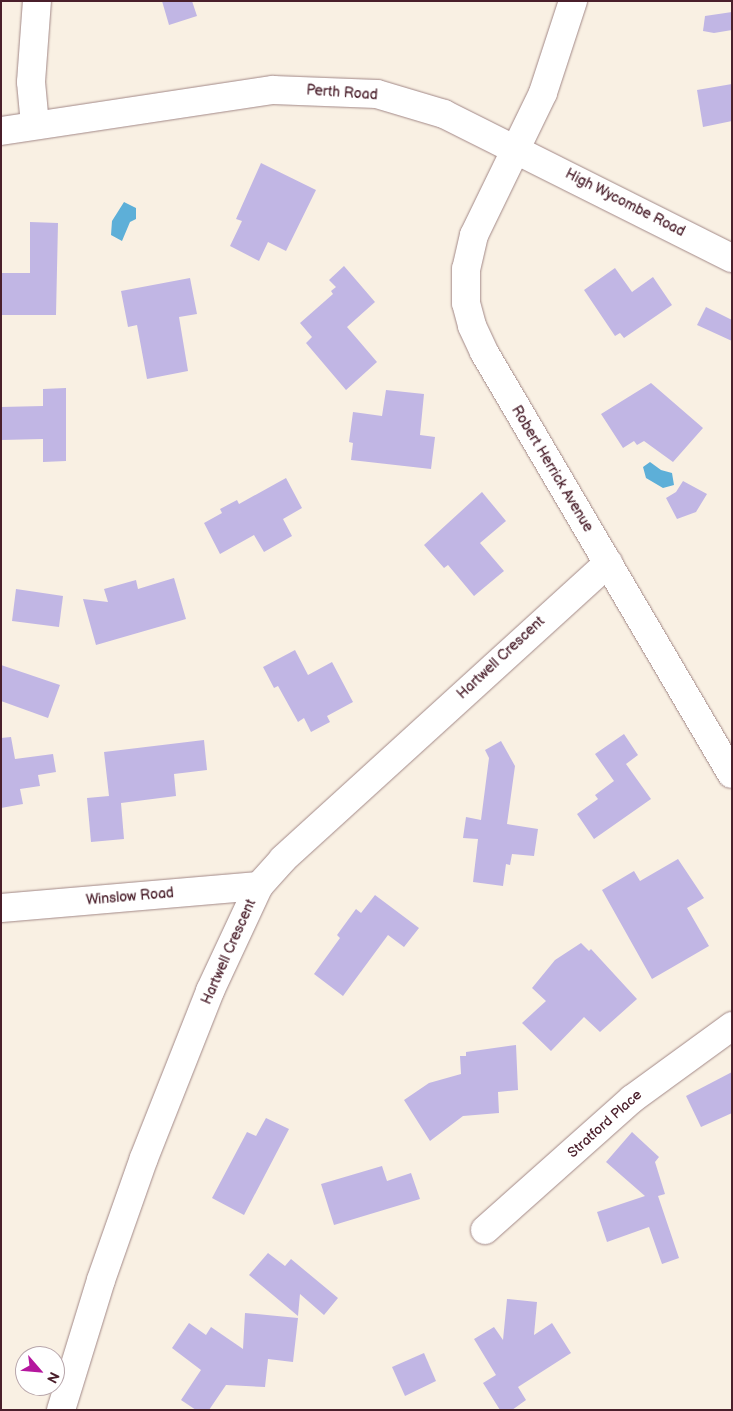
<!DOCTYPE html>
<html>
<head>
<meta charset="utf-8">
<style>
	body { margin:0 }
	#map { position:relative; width:733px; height:1411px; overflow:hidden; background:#f9f0e3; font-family:"Balsamiq Sans",sans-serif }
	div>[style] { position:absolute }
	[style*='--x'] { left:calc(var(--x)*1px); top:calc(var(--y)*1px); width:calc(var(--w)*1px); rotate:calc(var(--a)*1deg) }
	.water>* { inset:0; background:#5dafd8 }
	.building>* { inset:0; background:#c1b6e4 }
	.roads { filter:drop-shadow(0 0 1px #a28887) drop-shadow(0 0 1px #a28887) }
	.minor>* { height:28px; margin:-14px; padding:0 14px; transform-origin:14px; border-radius:14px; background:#fff }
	span { translate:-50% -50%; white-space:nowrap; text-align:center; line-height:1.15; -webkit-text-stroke:4px #fff; paint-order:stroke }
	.street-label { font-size:14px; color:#4a1f2b }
	.frame { position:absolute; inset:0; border:2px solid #4a1f2b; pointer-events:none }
	.north { position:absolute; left:15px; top:1346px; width:50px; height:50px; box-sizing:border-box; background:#fff; border:1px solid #b7a5aa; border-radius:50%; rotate:117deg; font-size:14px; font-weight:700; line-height:20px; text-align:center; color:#4a1f2b }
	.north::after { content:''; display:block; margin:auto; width:18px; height:22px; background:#b5179e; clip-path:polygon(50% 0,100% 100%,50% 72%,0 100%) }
</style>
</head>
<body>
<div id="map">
	<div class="water">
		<div style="clip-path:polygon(124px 202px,136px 208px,136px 219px,130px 222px,122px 241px,111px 235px,112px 221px)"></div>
		<div style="clip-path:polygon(650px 462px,661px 470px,672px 473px,674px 485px,663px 488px,646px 478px,643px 467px)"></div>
	</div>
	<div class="building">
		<div style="clip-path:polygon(162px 1px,192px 1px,197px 16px,169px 25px)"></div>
		<div style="clip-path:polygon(732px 12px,732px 30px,714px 33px,703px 31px,705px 16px)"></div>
		<div style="clip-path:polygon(732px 84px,732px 121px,703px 127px,697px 90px)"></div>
		<div style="clip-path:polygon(261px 163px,316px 190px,286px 251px,268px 242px,259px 261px,230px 246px,242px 221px,236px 219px)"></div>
		<div style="clip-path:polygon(30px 222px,58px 223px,56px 315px,1px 315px,1px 273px,30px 273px)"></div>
		<div style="clip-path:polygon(344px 266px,375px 302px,347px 327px,377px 362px,346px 390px,306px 343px,312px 337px,300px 323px,333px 294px,331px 291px,336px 287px,329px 280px)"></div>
		<div style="clip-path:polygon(615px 268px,632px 292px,653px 277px,672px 305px,624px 338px,620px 333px,615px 336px,584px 290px)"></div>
		<div style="clip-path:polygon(190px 278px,197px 314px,179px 317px,188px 371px,147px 379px,137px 325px,128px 327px,121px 291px)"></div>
		<div style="clip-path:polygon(706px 307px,732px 320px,732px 341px,697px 325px)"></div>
		<div style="clip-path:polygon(651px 383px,703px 428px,673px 462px,644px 441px,637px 445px,634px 441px,623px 448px,601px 414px)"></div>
		<div style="clip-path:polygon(66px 388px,66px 461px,43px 462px,43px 439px,1px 440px,1px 407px,43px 406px,43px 389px)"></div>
		<div style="clip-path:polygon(386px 390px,424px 394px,420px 435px,435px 437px,431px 469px,351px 460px,353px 443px,349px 442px,353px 412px,382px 416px)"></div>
		<div style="clip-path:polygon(286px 478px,302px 508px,283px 519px,292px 536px,264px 552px,254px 535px,220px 554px,204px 523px,222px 513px,220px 509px,237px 500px,239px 504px)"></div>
		<div style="clip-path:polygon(683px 481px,707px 494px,696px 512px,677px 519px,666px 498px,676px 492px)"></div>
		<div style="clip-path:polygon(482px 492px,506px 521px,480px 543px,504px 571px,474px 596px,448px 565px,444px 568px,424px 545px)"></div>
		<div style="clip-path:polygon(174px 578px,186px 619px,96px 645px,83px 599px,108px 602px,104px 589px,136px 580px,138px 589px)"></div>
		<div style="clip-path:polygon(16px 589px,63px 596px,59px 627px,12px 621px)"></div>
		<div style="clip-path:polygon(295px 650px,308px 675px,332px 662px,353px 702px,327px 716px,330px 722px,311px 732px,304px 718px,298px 722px,278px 686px,274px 688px,263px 667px)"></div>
		<div style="clip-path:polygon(1px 665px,60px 685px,48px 718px,1px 701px)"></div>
		<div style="clip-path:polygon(624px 734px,638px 755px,626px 764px,651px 799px,594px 839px,577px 814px,598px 799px,595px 795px,614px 781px,595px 754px)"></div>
		<div style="clip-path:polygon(11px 737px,15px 759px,53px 754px,56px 772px,38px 775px,40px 786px,20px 789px,23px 804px,1px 808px,1px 738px)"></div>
		<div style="clip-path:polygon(204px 740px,207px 770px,174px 774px,176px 796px,121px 803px,124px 839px,91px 842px,87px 798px,109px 796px,104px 752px)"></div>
		<div style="clip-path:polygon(501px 741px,515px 766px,507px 824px,538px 829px,534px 856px,512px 854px,510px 865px,506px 864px,503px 886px,473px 882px,478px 839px,463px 838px,466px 817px,481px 820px,489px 758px,485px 750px)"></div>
		<div style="clip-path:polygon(678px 859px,704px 898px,687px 908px,709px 946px,652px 979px,602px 890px,634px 871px,640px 881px)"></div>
		<div style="clip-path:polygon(375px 895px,419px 928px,404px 947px,388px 935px,343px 996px,314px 974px,340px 938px,337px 935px,356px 909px,361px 913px)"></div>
		<div style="clip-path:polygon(581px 943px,589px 951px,591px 949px,637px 999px,600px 1032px,584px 1017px,551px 1051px,522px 1023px,546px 1001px,532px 988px,555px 960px)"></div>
		<div style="clip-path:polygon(516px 1045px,518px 1090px,498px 1092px,499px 1113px,463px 1116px,430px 1141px,404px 1100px,429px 1083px,461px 1074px,460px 1056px,466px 1056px,466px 1052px)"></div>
		<div style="clip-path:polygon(732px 1072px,732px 1113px,701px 1127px,686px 1096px)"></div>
		<div style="clip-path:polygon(266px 1118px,289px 1129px,244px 1215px,212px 1198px,247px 1132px,256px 1136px)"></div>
		<div style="clip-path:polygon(632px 1132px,659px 1157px,655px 1162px,665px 1194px,658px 1196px,679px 1258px,662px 1264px,649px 1227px,607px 1242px,597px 1212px,645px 1196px,606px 1162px)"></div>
		<div style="clip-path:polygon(382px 1166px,387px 1181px,411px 1173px,420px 1199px,334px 1225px,321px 1184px)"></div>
		<div style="clip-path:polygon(268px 1253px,285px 1266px,291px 1259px,338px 1298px,324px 1315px,300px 1294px,298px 1316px,249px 1275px)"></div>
		<div style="clip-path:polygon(507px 1299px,537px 1302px,534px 1335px,552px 1323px,571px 1353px,518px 1387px,526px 1400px,512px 1410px,500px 1410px,483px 1383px,496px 1375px,474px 1339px,494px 1327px,503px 1340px)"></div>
		<div style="clip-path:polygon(245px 1313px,298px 1318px,293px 1362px,268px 1359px,265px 1387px,226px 1385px,209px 1410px,196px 1410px,181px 1400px,201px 1370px,172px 1348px,189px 1323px,206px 1335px,211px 1327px,243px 1349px)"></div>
		<div style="clip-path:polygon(424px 1353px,436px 1381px,405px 1396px,392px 1367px)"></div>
	</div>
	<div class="roads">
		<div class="minor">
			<div style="--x:573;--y:1;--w:97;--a:108.1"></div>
			<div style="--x:543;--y:93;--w:158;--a:115.9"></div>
			<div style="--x:474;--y:235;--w:35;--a:103"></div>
			<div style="--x:466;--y:269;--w:34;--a:90"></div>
			<div style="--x:466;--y:303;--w:24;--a:75"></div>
			<div style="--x:472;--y:326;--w:29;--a:65"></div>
			<div style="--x:484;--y:352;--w:489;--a:59.6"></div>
			<div style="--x:35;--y:125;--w:43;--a:-95.3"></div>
			<div style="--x:31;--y:82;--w:81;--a:-85.8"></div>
			<div style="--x:1;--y:131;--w:275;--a:-8.6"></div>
			<div style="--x:273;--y:90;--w:104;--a:2.2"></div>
			<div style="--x:377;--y:94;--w:70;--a:16.6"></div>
			<div style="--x:444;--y:114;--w:322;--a:26.6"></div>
			<div style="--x:1;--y:908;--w:259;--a:-4.9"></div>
			<div style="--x:485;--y:1230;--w:197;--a:-41.7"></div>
			<div style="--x:632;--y:1099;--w:124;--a:-36.1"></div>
			<div style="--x:61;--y:1410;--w:136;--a:-72.9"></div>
			<div style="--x:101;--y:1280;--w:129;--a:-70.6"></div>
			<div style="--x:144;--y:1158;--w:180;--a:-68.4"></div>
			<div style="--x:210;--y:991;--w:116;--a:-65"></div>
			<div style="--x:259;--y:886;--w:36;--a:-48"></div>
			<div style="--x:283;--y:859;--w:440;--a:-42.3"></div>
		</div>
	</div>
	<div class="street-label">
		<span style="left:342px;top:93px;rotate:4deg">Perth Road</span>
		<span style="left:625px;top:203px;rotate:27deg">High Wycombe Road</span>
		<span style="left:552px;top:469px;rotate:59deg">Robert Herrick Avenue</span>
		<span style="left:501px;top:658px;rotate:-43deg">Hartwell Crescent</span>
		<span style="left:130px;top:897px;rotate:-5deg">Winslow Road</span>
		<span style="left:229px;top:952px;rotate:-66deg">Hartwell Crescent</span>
		<span style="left:605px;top:1124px;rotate:-42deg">Stratford Place</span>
	</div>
	<div class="frame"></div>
	<div class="north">N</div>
</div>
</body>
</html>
